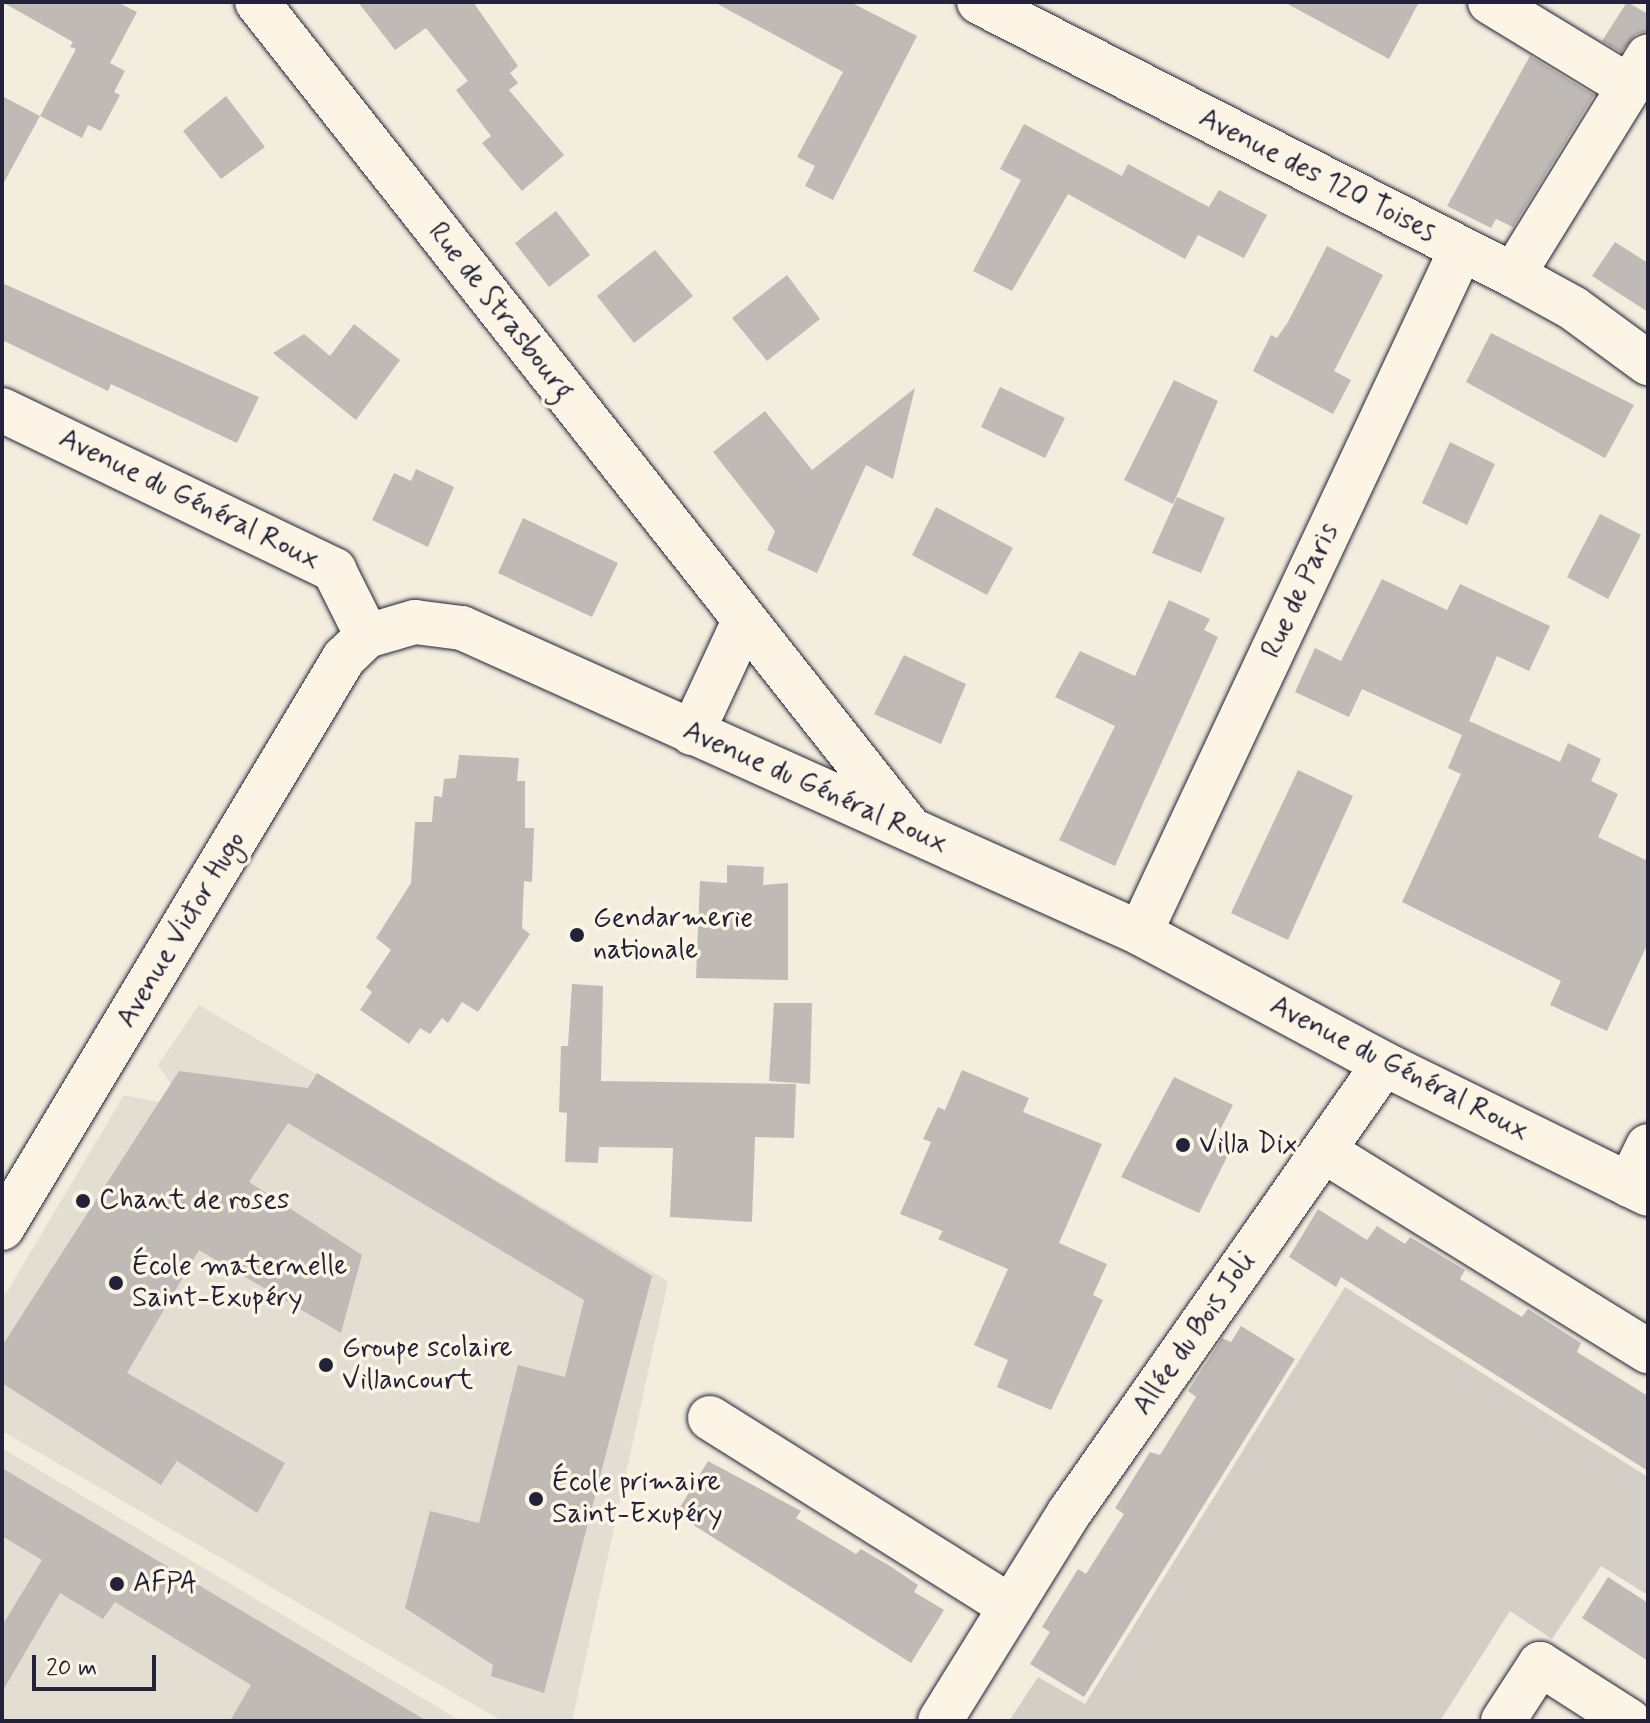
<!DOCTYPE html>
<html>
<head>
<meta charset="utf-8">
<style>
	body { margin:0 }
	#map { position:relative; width:1650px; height:1723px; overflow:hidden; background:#f3edde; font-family:Mynerve,sans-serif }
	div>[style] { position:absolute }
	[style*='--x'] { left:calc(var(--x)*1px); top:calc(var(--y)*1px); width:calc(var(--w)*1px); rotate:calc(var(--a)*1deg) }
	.built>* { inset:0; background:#e3ded2 }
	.green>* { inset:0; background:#d4cfc6 }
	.building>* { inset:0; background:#bfbab6 }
	.roads { filter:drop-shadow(0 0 2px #22223b) drop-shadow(0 0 2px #22223b) }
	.minor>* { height:44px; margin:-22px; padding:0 22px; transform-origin:22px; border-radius:22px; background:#fcf5e5 }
	.dots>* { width:22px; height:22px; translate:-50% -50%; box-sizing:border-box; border:4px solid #fcf5e5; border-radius:50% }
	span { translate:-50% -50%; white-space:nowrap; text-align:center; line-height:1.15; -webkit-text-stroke:7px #fcf5e5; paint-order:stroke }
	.street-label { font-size:28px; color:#22223b }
	.poi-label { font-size:28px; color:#22223b }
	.left { translate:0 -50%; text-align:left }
	.frame { position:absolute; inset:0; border:4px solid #22223b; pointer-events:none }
	.scale { position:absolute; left:32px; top:1655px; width:124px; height:36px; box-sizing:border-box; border:4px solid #22223b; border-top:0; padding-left:10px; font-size:24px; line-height:28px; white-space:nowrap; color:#22223b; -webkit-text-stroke:6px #fcf5e5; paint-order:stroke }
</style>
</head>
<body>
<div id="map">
	<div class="built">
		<div style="clip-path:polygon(199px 1005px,668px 1281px,572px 1721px,502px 1721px,2px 1431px,2px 1300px,124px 1095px,159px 1102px,171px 1084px,158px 1065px)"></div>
		<div style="clip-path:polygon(2px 1448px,461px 1721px,2px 1721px)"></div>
	</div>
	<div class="green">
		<div style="clip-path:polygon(1345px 1287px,1648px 1477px,1648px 1595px,1601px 1566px,1552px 1639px,1510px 1611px,1440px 1721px,1009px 1721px,1038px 1677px,1085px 1704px)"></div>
	</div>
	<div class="building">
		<div style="clip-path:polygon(2px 2px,117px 2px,137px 12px,110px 63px,125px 71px,114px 92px,120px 95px,101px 131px,88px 125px,82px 138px,40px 116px,76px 49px,70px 47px,73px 42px)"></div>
		<div style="clip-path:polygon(358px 2px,473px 2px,518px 66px,510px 73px,518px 83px,509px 90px,564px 155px,522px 191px,482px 143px,491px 136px,456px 90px,468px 81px,426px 28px,395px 50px)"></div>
		<div style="clip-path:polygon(714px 2px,850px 2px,917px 36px,833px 200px,805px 186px,815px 166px,797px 157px,843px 72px)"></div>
		<div style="clip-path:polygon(1284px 2px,1419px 2px,1389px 59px)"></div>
		<div style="clip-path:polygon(1627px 2px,1648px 14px,1648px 31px,1636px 34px,1621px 52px,1602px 41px)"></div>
		<div style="clip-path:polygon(1530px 56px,1594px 95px,1513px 227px,1496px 219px,1491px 228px,1447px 206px)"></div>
		<div style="clip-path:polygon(2px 96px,40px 116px,2px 186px)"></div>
		<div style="clip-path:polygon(226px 96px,265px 147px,221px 179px,183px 131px)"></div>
		<div style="clip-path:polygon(1024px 124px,1122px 176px,1128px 164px,1209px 207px,1219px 190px,1267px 215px,1244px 258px,1198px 235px,1185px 259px,1068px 194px,1012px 291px,973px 271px,1021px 180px,1000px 169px)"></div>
		<div style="clip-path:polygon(556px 211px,590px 255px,549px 287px,515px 243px)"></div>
		<div style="clip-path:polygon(1615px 242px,1648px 263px,1648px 312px,1592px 276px)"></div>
		<div style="clip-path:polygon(1327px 246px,1383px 275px,1334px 371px,1351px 380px,1333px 414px,1253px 371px,1271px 335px,1277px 338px,1288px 322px)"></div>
		<div style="clip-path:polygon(655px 250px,693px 296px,634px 343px,597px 296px)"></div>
		<div style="clip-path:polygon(787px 275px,820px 319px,767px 361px,732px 318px)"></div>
		<div style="clip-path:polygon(2px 283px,259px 397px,237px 443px,111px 384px,108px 391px,2px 340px)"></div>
		<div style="clip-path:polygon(354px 324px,400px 360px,356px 420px,273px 353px,304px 334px,330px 356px)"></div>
		<div style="clip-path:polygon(1491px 333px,1634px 405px,1605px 458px,1466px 382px)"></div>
		<div style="clip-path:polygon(1174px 380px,1218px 401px,1173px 504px,1124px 480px)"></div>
		<div style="clip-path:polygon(1000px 387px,1065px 418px,1045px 458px,981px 427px)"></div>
		<div style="clip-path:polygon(915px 388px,893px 479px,866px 465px,817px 573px,767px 550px,775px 531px,713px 452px,765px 411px,812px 470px)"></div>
		<div style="clip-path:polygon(1450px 442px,1495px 464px,1467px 525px,1422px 503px)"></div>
		<div style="clip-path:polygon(416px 469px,454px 487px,428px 547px,372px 520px,394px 473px,411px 481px)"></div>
		<div style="clip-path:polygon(1177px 497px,1225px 518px,1201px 573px,1152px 553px)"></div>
		<div style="clip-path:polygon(936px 507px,1013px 548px,987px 595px,912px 555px)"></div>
		<div style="clip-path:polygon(1600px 514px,1641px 535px,1608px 599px,1567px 577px)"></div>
		<div style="clip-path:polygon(523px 518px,618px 563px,592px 617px,498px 573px)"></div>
		<div style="clip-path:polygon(1382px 579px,1447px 610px,1460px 584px,1550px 626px,1529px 671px,1497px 656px,1469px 721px,1560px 762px,1568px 743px,1601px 759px,1591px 781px,1618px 794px,1598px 837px,1648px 861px,1648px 943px,1607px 1031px,1550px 1005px,1561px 981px,1402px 902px,1461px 774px,1448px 768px,1462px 735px,1362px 689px,1349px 717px,1295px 692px,1315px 648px,1341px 661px)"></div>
		<div style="clip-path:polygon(1169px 600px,1210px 619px,1204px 630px,1218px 637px,1115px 866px,1059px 840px,1115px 726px,1055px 697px,1080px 651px,1135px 676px)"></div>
		<div style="clip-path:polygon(904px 655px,966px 684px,941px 744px,874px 714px)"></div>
		<div style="clip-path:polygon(459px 755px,519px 758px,517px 781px,525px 781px,525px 828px,534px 828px,532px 882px,524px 881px,522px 928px,530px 934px,478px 1012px,462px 1002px,448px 1023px,442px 1018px,430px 1034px,420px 1028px,409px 1044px,360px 1010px,372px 992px,366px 987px,391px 950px,376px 938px,411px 883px,415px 822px,432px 822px,434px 796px,442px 797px,444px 779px,456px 778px)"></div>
		<div style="clip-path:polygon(1298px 770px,1353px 796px,1288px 940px,1231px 913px)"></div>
		<div style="clip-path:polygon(727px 865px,764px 867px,763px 885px,788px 883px,788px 980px,696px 978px,700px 881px,727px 883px)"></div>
		<div style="clip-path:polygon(572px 984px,603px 986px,601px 1081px,796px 1084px,794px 1138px,755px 1137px,752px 1222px,670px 1217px,673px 1148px,599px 1147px,598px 1163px,565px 1162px,567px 1113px,559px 1112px,561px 1046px,568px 1046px)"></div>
		<div style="clip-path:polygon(774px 1003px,812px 1003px,810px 1084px,769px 1081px)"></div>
		<div style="clip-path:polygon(962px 1070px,1029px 1098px,1023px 1112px,1102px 1144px,1059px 1243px,1107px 1264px,1093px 1295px,1103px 1300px,1051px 1410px,997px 1387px,1008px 1360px,974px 1345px,1008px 1269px,938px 1239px,943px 1231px,900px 1214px,931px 1142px,923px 1139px,938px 1107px,945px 1110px)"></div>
		<div style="clip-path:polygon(179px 1071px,308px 1088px,317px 1073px,652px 1276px,544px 1693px,491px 1676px,493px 1665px,405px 1608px,430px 1511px,479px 1523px,518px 1365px,565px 1377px,584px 1300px,288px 1123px,249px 1182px,362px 1255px,341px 1333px,199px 1250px,127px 1373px,285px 1463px,257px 1513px,177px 1461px,161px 1485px,2px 1383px,2px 1346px)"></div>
		<div style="clip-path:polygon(1174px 1077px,1233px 1105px,1218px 1134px,1231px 1141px,1230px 1151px,1199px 1213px,1121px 1177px)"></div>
		<div style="clip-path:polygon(1318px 1209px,1367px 1240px,1377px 1226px,1405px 1244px,1410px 1237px,1465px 1270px,1460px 1279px,1522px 1317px,1528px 1309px,1581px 1343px,1577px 1352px,1648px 1396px,1648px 1471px,1341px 1277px,1336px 1287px,1289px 1257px)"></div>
		<div style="clip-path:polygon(1241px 1326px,1295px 1359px,1084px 1697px,1030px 1664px,1050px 1632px,1042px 1627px,1078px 1569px,1086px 1574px,1124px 1514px,1115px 1508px,1150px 1452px,1160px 1455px,1196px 1397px,1188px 1391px,1218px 1345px,1222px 1338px,1231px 1342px)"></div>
		<div style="clip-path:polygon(708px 1461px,801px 1511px,796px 1518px,856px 1554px,861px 1549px,890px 1566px,918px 1585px,914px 1592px,944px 1610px,911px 1663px,676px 1514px)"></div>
		<div style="clip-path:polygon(2px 1468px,427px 1721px,230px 1721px,251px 1685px,115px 1602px,103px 1619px,60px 1593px,2px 1692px,2px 1626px,42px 1560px,2px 1536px)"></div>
		<div style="clip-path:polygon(1608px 1577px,1648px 1603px,1648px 1661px,1582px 1618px)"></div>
	</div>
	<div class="roads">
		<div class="minor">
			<div style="--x:257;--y:2;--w:1049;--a:51.7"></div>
			<div style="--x:979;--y:2;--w:600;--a:27.08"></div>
			<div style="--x:1513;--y:275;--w:68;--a:28.8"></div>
			<div style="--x:1573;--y:308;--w:93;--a:36.3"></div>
			<div style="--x:1490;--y:2;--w:162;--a:31.3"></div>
			<div style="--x:1513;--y:275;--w:257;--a:-58.3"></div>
			<div style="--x:2;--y:410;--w:369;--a:25.7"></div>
			<div style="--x:334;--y:570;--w:74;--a:63.4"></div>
			<div style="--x:367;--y:636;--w:50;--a:-16.3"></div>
			<div style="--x:415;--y:622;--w:47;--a:7.3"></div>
			<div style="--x:462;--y:628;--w:743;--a:24.22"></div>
			<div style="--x:1140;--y:933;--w:277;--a:28.2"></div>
			<div style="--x:1384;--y:1064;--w:294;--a:26.2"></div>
			<div style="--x:692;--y:733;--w:123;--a:-65.1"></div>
			<div style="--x:1140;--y:933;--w:755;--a:-64.83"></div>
			<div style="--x:1324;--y:1151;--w:381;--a:31.7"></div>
			<div style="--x:1629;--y:1185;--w:43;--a:-64"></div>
			<div style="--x:2;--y:1228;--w:665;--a:-59.04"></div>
			<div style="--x:344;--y:658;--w:32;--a:-44"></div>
			<div style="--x:710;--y:1418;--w:355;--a:32.1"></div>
			<div style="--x:940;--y:1721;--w:245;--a:-58.2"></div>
			<div style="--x:1069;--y:1513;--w:548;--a:-54.95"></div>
			<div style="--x:1503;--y:1721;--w:68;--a:-57"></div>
			<div style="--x:1540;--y:1664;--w:106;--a:32.6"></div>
		</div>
	</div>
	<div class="dots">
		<div style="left:577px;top:935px;background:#22223b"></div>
		<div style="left:1183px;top:1145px;background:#22223b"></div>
		<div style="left:83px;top:1201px;background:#22223b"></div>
		<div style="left:116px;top:1283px;background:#22223b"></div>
		<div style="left:326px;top:1365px;background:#22223b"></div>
		<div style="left:536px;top:1499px;background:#22223b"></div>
		<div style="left:117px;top:1584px;background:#22223b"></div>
	</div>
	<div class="street-label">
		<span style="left:1317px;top:176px;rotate:27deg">Avenue des 120 Toises</span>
		<span style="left:500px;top:312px;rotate:52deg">Rue de Strasbourg</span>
		<span style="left:189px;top:500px;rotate:26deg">Avenue du Général Roux</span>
		<span style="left:1301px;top:591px;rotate:-65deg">Rue de Paris</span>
		<span style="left:815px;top:788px;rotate:24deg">Avenue du Général Roux</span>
		<span style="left:182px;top:930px;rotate:-59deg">Avenue Victor Hugo</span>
		<span style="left:1399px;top:1069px;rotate:27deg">Avenue du Général Roux</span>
		<span style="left:1195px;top:1334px;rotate:-55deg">Allée du Bois Joli</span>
	</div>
	<div class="poi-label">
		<span class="left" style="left:593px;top:935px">Gendarmerie<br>nationale</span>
		<span class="left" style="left:1199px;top:1145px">Villa Dix</span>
		<span class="left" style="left:99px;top:1201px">Chant de roses</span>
		<span class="left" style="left:132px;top:1283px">École maternelle<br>Saint-Exupéry</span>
		<span class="left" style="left:342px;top:1365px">Groupe scolaire<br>Villancourt</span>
		<span class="left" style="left:552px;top:1499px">École primaire<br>Saint-Exupéry</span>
		<span class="left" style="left:133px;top:1584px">AFPA</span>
	</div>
	<div class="frame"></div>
	<div class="scale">20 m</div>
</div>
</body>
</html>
